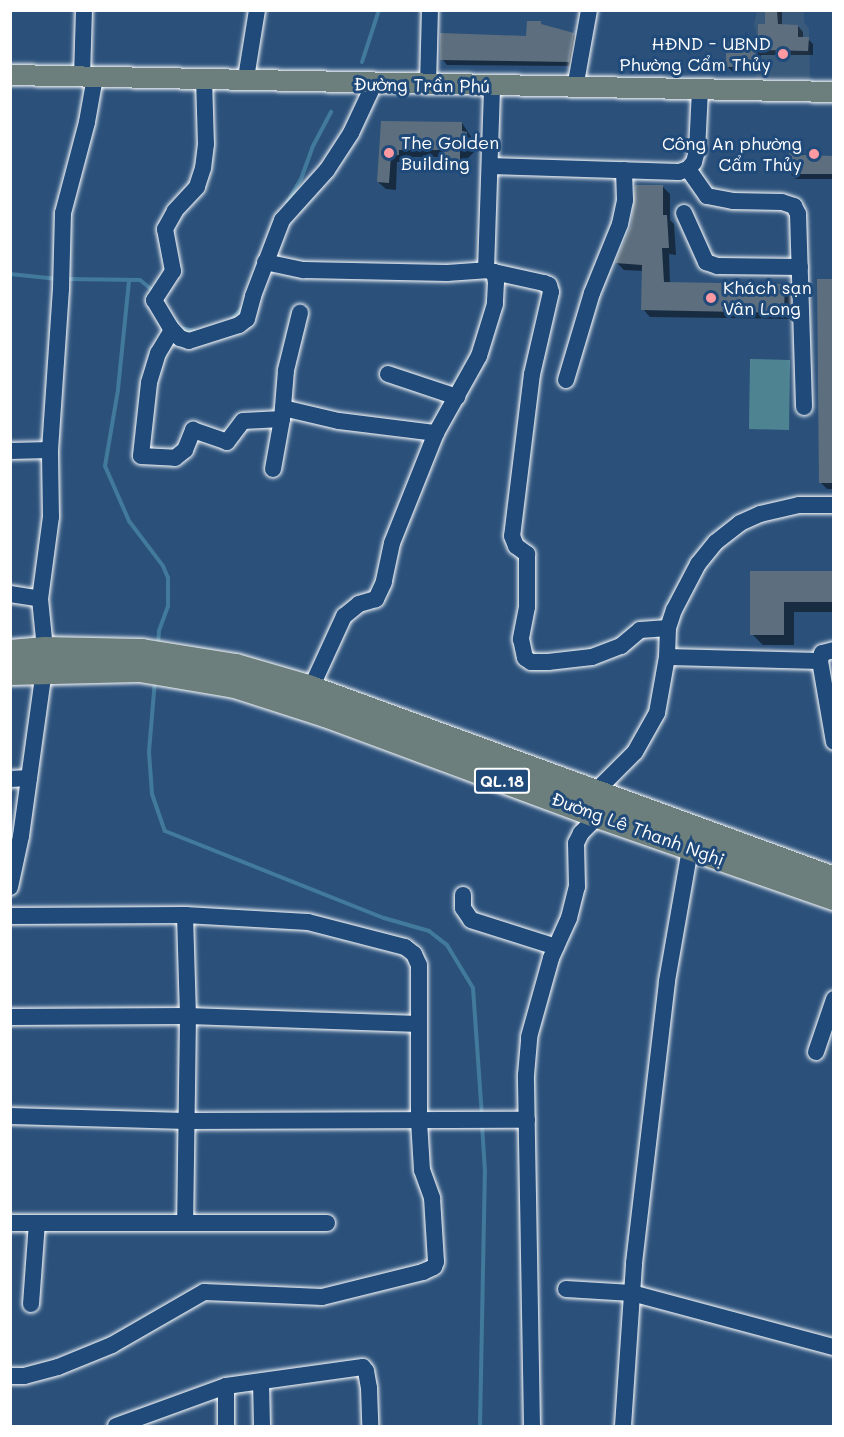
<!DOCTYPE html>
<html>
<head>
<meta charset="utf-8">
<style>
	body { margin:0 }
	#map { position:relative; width:844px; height:1437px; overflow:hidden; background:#2b517b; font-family:Mali,sans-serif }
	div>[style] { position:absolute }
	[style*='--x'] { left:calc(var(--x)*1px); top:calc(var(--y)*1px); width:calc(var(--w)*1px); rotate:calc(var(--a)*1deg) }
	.built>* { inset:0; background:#3a5a7c }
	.green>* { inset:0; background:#4e8492 }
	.shadow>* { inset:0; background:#0007 }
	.stream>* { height:4px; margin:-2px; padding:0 2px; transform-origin:2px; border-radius:2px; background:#427a9c }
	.building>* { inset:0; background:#5d6f7e }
	.roads { filter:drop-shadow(0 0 2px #fff) drop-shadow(0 0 2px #fff) }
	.minor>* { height:16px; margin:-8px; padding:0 8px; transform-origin:8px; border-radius:8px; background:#1f4a7a }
	.major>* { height:20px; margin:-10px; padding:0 10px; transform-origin:10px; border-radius:10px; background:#6c7f7c }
	.highway>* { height:24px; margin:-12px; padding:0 12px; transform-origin:12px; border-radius:12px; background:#6c7f7c }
	.dots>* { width:16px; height:16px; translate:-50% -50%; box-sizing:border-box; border:3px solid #1f4a7a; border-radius:50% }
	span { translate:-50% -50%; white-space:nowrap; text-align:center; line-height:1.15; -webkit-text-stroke:6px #1f4a7a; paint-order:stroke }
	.shield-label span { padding:2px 4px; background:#1f4a7a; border:2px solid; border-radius:4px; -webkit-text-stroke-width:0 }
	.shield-label { font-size:16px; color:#fff; font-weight:700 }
	.poi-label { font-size:18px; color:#fff }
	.right { translate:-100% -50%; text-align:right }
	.left { translate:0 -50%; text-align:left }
	.street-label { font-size:18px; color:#fff }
	.frame { position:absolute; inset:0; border:12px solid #fff; pointer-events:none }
</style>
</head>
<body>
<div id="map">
	<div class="built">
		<div style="clip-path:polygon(757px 11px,804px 11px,804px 22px,809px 29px,810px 78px,756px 79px,756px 30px,754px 24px)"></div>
	</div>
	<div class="green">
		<div style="clip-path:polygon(750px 359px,790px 360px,789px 430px,749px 429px)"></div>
	</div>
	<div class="shadow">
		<div style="clip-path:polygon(767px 10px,782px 10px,782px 26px,798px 26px,803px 32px,803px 39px,808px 39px,813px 44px,813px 55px,761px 55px,761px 72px,733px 72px,727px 66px,760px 40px,767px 26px)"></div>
		<div style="clip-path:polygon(540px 23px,544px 27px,573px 34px,579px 40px,574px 66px,447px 65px,442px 59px,528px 38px)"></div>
		<div style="clip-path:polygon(382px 122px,462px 123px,473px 140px,474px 152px,467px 159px,466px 168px,452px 168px,445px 157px,406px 157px,406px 161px,397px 162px,396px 190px,386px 189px,378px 182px)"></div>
		<div style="clip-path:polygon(801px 152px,806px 157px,834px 157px,834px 179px,796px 179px,790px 173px)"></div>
		<div style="clip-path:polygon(663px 187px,670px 194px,670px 220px,674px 224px,676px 255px,669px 254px,670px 284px,784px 286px,792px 293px,791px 319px,650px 317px,643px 309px,644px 271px,624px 270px,617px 263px)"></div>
		<div style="clip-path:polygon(834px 280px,834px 489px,827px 489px,821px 483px)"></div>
		<div style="clip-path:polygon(752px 573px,834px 573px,834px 612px,794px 612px,794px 645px,763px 645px,752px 634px)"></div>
	</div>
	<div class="stream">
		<div style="--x:362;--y:62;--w:55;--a:-71.9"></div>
		<div style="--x:287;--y:203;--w:28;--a:-60"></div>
		<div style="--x:301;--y:179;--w:33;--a:-70"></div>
		<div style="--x:312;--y:148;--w:41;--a:-62.2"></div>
		<div style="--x:10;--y:274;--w:48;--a:5.9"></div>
		<div style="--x:65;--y:279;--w:75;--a:0.8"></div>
		<div style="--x:140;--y:280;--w:19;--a:39"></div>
		<div style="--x:129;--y:281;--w:110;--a:95.8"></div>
		<div style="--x:118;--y:390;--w:77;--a:99.7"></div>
		<div style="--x:105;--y:466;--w:60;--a:66.4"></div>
		<div style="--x:129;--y:521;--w:56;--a:52.9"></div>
		<div style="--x:163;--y:566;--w:13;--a:67"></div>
		<div style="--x:168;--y:578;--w:28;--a:90"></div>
		<div style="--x:168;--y:606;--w:27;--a:110"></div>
		<div style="--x:159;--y:631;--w:15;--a:94"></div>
		<div style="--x:231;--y:320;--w:16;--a:-47"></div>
		<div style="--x:180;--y:328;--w:15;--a:11"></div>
		<div style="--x:155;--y:680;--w:72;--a:94.8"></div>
		<div style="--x:149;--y:752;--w:42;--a:85.9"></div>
		<div style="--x:152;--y:794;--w:39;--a:71"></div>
		<div style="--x:165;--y:831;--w:236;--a:21.7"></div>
		<div style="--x:384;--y:918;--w:47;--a:16.1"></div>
		<div style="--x:429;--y:931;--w:23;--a:38"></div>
		<div style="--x:447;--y:945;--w:50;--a:58.8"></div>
		<div style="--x:473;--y:988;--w:129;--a:86"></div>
		<div style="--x:480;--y:1426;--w:254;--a:-88.9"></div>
		<div style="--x:485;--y:1172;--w:48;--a:-93.6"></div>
	</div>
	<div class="building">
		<div style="clip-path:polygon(765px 10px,777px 10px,778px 24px,798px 25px,798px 37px,809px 37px,808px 51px,756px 50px,756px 67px,726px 67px,726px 45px,732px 38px,758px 39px,758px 24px,765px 24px)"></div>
		<div style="clip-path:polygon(527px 21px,541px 21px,541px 24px,574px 33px,569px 62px,440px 60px,440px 33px,526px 36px)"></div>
		<div style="clip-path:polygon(381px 121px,462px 122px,462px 131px,467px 132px,467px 144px,460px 151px,460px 161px,443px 161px,443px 150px,399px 150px,399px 155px,391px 155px,389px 183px,377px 182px)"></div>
		<div style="clip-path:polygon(789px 150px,802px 150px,802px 155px,834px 156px,834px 174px,789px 174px)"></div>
		<div style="clip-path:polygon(635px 185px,663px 185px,663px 215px,667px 215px,669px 248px,662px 248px,664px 282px,785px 284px,784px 313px,641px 310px,642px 265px,615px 263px,631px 225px)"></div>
		<div style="clip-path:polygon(817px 279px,834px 279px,834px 483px,819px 483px)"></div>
		<div style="clip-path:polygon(750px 571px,834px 571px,834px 602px,784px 602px,784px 635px,750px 635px)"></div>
	</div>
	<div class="roads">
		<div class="minor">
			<div style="--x:82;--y:77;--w:67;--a:-88.3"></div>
			<div style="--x:204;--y:78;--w:66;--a:88.3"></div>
			<div style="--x:206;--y:144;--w:24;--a:97"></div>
			<div style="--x:203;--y:168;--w:20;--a:108"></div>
			<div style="--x:197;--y:187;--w:33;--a:133"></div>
			<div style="--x:175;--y:211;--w:21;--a:119"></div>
			<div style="--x:165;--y:229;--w:43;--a:79.2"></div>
			<div style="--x:173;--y:271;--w:35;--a:123"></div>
			<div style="--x:154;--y:300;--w:31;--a:59"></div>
			<div style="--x:170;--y:327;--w:15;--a:48"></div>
			<div style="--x:180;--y:338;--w:9;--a:18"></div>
			<div style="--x:189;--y:341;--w:52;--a:-17.7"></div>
			<div style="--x:239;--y:325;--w:10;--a:-37"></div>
			<div style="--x:247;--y:319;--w:24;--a:-75"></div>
			<div style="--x:253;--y:296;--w:81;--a:-69.1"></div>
			<div style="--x:282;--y:220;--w:67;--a:-48"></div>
			<div style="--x:327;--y:170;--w:44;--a:-57"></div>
			<div style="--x:351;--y:133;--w:54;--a:-64.9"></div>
			<div style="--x:246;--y:78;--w:69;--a:-80.8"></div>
			<div style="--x:428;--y:85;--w:75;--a:-88.5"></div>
			<div style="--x:575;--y:88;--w:79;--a:-79.8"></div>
			<div style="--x:490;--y:166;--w:189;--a:1.8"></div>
			<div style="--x:679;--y:172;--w:9;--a:-18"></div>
			<div style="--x:688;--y:169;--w:9;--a:-49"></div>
			<div style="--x:694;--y:162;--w:11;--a:-75"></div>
			<div style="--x:697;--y:151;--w:61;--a:-87.2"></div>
			<div style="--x:688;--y:169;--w:33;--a:55"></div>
			<div style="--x:707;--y:196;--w:26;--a:11"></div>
			<div style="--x:733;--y:201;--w:49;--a:1.2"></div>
			<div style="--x:782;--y:202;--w:13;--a:18"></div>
			<div style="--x:794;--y:206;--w:9;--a:63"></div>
			<div style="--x:798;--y:214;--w:193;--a:88.2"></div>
			<div style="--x:684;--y:213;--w:54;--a:65.8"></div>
			<div style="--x:706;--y:262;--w:12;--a:20"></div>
			<div style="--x:717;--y:266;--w:83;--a:0.7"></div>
			<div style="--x:265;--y:262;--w:40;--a:12"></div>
			<div style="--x:304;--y:270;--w:143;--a:1.2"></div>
			<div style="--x:447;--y:273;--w:39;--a:-4"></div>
			<div style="--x:486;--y:270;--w:8;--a:14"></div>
			<div style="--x:494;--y:272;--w:10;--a:79"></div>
			<div style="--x:496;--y:282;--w:22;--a:93"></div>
			<div style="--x:495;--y:304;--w:54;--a:107.1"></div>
			<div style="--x:479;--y:356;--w:88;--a:119.2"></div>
			<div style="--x:436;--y:433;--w:118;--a:111.8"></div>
			<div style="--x:392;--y:543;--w:40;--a:102"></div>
			<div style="--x:384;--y:582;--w:19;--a:115"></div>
			<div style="--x:376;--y:599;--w:18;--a:164"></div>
			<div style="--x:359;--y:604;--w:19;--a:141"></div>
			<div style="--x:344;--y:616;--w:79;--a:114.6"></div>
			<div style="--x:486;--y:270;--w:184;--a:-88.1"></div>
			<div style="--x:494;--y:272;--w:51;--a:12.4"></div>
			<div style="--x:544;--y:283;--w:5;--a:22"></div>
			<div style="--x:549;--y:285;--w:7;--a:74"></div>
			<div style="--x:551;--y:292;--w:84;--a:103"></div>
			<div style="--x:532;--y:374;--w:163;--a:97"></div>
			<div style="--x:512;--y:536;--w:11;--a:68"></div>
			<div style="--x:516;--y:546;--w:14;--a:36"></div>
			<div style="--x:527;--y:554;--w:53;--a:90"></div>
			<div style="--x:527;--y:607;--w:33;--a:101"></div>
			<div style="--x:521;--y:639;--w:19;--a:78"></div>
			<div style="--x:525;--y:658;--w:7;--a:34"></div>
			<div style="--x:531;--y:662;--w:17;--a:0"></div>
			<div style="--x:548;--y:662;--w:44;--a:-6.5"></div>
			<div style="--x:592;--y:657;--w:31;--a:-21"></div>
			<div style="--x:621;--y:646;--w:25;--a:-40"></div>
			<div style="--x:640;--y:630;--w:28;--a:-4"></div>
			<div style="--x:172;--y:330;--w:27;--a:121"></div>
			<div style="--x:158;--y:353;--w:31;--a:107"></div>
			<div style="--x:149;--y:383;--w:73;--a:96.3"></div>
			<div style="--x:141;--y:456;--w:34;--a:3"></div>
			<div style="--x:175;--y:458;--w:13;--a:-39"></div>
			<div style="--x:185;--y:450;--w:22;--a:-68"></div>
			<div style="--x:193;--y:430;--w:36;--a:19"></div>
			<div style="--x:227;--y:442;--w:26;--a:-53"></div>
			<div style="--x:243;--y:421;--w:39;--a:-3"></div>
			<div style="--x:388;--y:374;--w:73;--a:18.4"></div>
			<div style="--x:566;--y:380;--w:91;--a:-73.4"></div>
			<div style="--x:592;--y:293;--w:74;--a:-67.9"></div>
			<div style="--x:620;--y:224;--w:25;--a:-78"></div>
			<div style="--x:625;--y:200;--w:30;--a:-92"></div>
			<div style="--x:283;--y:408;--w:57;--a:13.1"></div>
			<div style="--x:339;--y:421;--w:98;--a:7.1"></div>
			<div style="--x:10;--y:451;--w:40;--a:-1.4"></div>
			<div style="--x:273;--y:469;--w:51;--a:-79.8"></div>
			<div style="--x:282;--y:419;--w:49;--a:-85.3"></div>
			<div style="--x:286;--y:370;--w:59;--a:-76.2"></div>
			<div style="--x:10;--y:594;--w:30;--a:9"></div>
			<div style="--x:45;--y:649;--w:50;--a:-95.7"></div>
			<div style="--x:40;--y:599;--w:83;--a:-82.4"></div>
			<div style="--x:51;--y:517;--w:67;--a:-90.9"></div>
			<div style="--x:50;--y:450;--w:161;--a:-86.1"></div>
			<div style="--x:61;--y:289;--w:76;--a:-88.5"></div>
			<div style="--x:63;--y:213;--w:94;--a:-75.2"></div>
			<div style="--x:87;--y:122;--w:46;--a:-79.9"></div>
			<div style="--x:834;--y:650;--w:12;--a:166"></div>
			<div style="--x:822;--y:653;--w:8;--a:104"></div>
			<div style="--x:820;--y:661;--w:82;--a:80.2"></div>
			<div style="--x:667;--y:657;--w:153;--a:1.5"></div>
			<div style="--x:10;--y:779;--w:19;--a:-3"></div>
			<div style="--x:596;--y:791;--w:55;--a:-45"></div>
			<div style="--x:635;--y:752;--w:45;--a:-60.6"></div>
			<div style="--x:657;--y:713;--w:57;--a:-79.9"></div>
			<div style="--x:667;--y:657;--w:29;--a:-88"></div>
			<div style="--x:668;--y:628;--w:19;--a:-72"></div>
			<div style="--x:674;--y:610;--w:52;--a:-62.4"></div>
			<div style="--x:698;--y:564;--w:28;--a:-51"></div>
			<div style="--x:716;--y:542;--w:31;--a:-38"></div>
			<div style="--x:740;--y:523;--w:22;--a:-24"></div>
			<div style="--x:760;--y:514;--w:40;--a:-13"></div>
			<div style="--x:799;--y:505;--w:35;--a:0"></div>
			<div style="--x:10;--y:887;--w:52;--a:-77.8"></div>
			<div style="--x:21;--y:836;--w:167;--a:-82.1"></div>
			<div style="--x:463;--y:895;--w:13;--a:90"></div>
			<div style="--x:463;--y:908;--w:14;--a:56"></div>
			<div style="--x:471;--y:920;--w:89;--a:17.6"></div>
			<div style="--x:185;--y:915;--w:101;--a:88.3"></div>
			<div style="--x:188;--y:1016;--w:205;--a:90.8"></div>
			<div style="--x:10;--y:916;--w:175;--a:-0.3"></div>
			<div style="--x:185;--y:915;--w:123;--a:3.3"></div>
			<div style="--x:308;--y:922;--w:100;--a:14.5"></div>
			<div style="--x:405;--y:947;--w:11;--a:38"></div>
			<div style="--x:414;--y:954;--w:12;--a:66"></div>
			<div style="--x:419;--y:965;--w:156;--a:90"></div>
			<div style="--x:419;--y:1121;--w:49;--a:86.5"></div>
			<div style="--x:422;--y:1170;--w:30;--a:70"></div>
			<div style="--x:432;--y:1198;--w:64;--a:86.4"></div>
			<div style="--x:436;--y:1262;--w:5;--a:112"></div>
			<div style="--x:434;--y:1267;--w:12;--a:156"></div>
			<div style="--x:423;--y:1272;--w:104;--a:166.1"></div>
			<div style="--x:322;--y:1297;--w:118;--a:-177.6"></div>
			<div style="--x:204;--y:1292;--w:106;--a:150.1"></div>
			<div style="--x:112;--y:1345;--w:58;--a:157.8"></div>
			<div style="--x:58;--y:1367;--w:35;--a:165"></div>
			<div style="--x:24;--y:1376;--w:14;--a:180"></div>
			<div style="--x:10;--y:1017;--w:178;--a:-0.3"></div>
			<div style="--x:188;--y:1016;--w:231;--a:2"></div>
			<div style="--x:816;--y:1052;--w:56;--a:-71.2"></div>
			<div style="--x:10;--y:1116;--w:176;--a:1.6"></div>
			<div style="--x:186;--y:1121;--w:341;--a:-0.2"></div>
			<div style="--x:10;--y:1223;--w:317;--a:0"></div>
			<div style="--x:566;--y:1289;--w:66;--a:3.5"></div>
			<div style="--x:632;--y:1293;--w:209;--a:15"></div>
			<div style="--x:31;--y:1304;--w:81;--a:-85.8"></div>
			<div style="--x:261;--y:1382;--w:44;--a:88.7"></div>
			<div style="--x:226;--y:1386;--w:40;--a:90"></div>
			<div style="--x:116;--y:1426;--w:117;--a:-20"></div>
			<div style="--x:226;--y:1386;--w:138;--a:-7.9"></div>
			<div style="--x:363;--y:1367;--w:5;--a:53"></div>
			<div style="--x:366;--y:1371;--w:17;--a:80"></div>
			<div style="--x:369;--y:1388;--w:38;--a:88"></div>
			<div style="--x:532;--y:1426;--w:351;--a:-91"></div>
			<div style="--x:526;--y:1075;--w:38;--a:-85"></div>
			<div style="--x:529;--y:1037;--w:82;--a:-74.4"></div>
			<div style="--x:551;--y:958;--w:44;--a:-65.8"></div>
			<div style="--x:569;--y:918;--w:32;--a:-76"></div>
			<div style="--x:577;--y:887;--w:44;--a:-91.3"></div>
			<div style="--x:576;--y:843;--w:11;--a:-63"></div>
			<div style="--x:581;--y:833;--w:24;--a:-45"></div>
			<div style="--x:623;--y:1426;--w:163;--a:-86.1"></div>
			<div style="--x:634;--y:1263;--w:284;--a:-83.3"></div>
			<div style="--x:667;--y:981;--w:134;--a:-80.1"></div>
		</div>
		<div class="major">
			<div style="--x:10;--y:75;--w:824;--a:1.18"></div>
		</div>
		<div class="highway">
			<div style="--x:10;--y:652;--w:35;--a:-5"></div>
			<div style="--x:45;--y:649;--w:97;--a:1.2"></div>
			<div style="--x:142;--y:651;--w:95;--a:9.1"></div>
			<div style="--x:236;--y:666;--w:78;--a:16.3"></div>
			<div style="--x:311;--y:688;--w:557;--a:20.06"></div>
			<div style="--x:10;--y:673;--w:130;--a:-1.3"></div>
			<div style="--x:140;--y:670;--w:96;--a:9.6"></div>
			<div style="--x:235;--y:686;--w:95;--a:17.9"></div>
			<div style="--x:325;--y:715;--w:291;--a:20.3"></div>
			<div style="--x:598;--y:816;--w:250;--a:19.2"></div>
		</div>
	</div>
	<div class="dots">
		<div style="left:783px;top:54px;background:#ff9aa2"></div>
		<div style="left:389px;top:153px;background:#ff9aa2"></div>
		<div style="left:814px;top:154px;background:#ff9aa2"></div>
		<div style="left:711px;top:298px;background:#ff9aa2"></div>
	</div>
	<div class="shield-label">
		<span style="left:502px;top:781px">QL.18</span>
	</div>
	<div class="poi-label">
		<span class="right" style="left:771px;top:54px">HĐND - UBND<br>Phường Cẩm Thủy</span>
		<span class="left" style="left:401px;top:153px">The Golden<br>Building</span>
		<span class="right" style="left:802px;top:154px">Công An phường<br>Cẩm Thủy</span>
		<span class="left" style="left:723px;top:298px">Khách sạn<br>Vân Long</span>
	</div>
	<div class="street-label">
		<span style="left:422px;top:85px;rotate:1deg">Đường Trần Phú</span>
		<span style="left:638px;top:829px;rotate:20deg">Đường Lê Thanh Nghị</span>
	</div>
	<div class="frame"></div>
</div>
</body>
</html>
